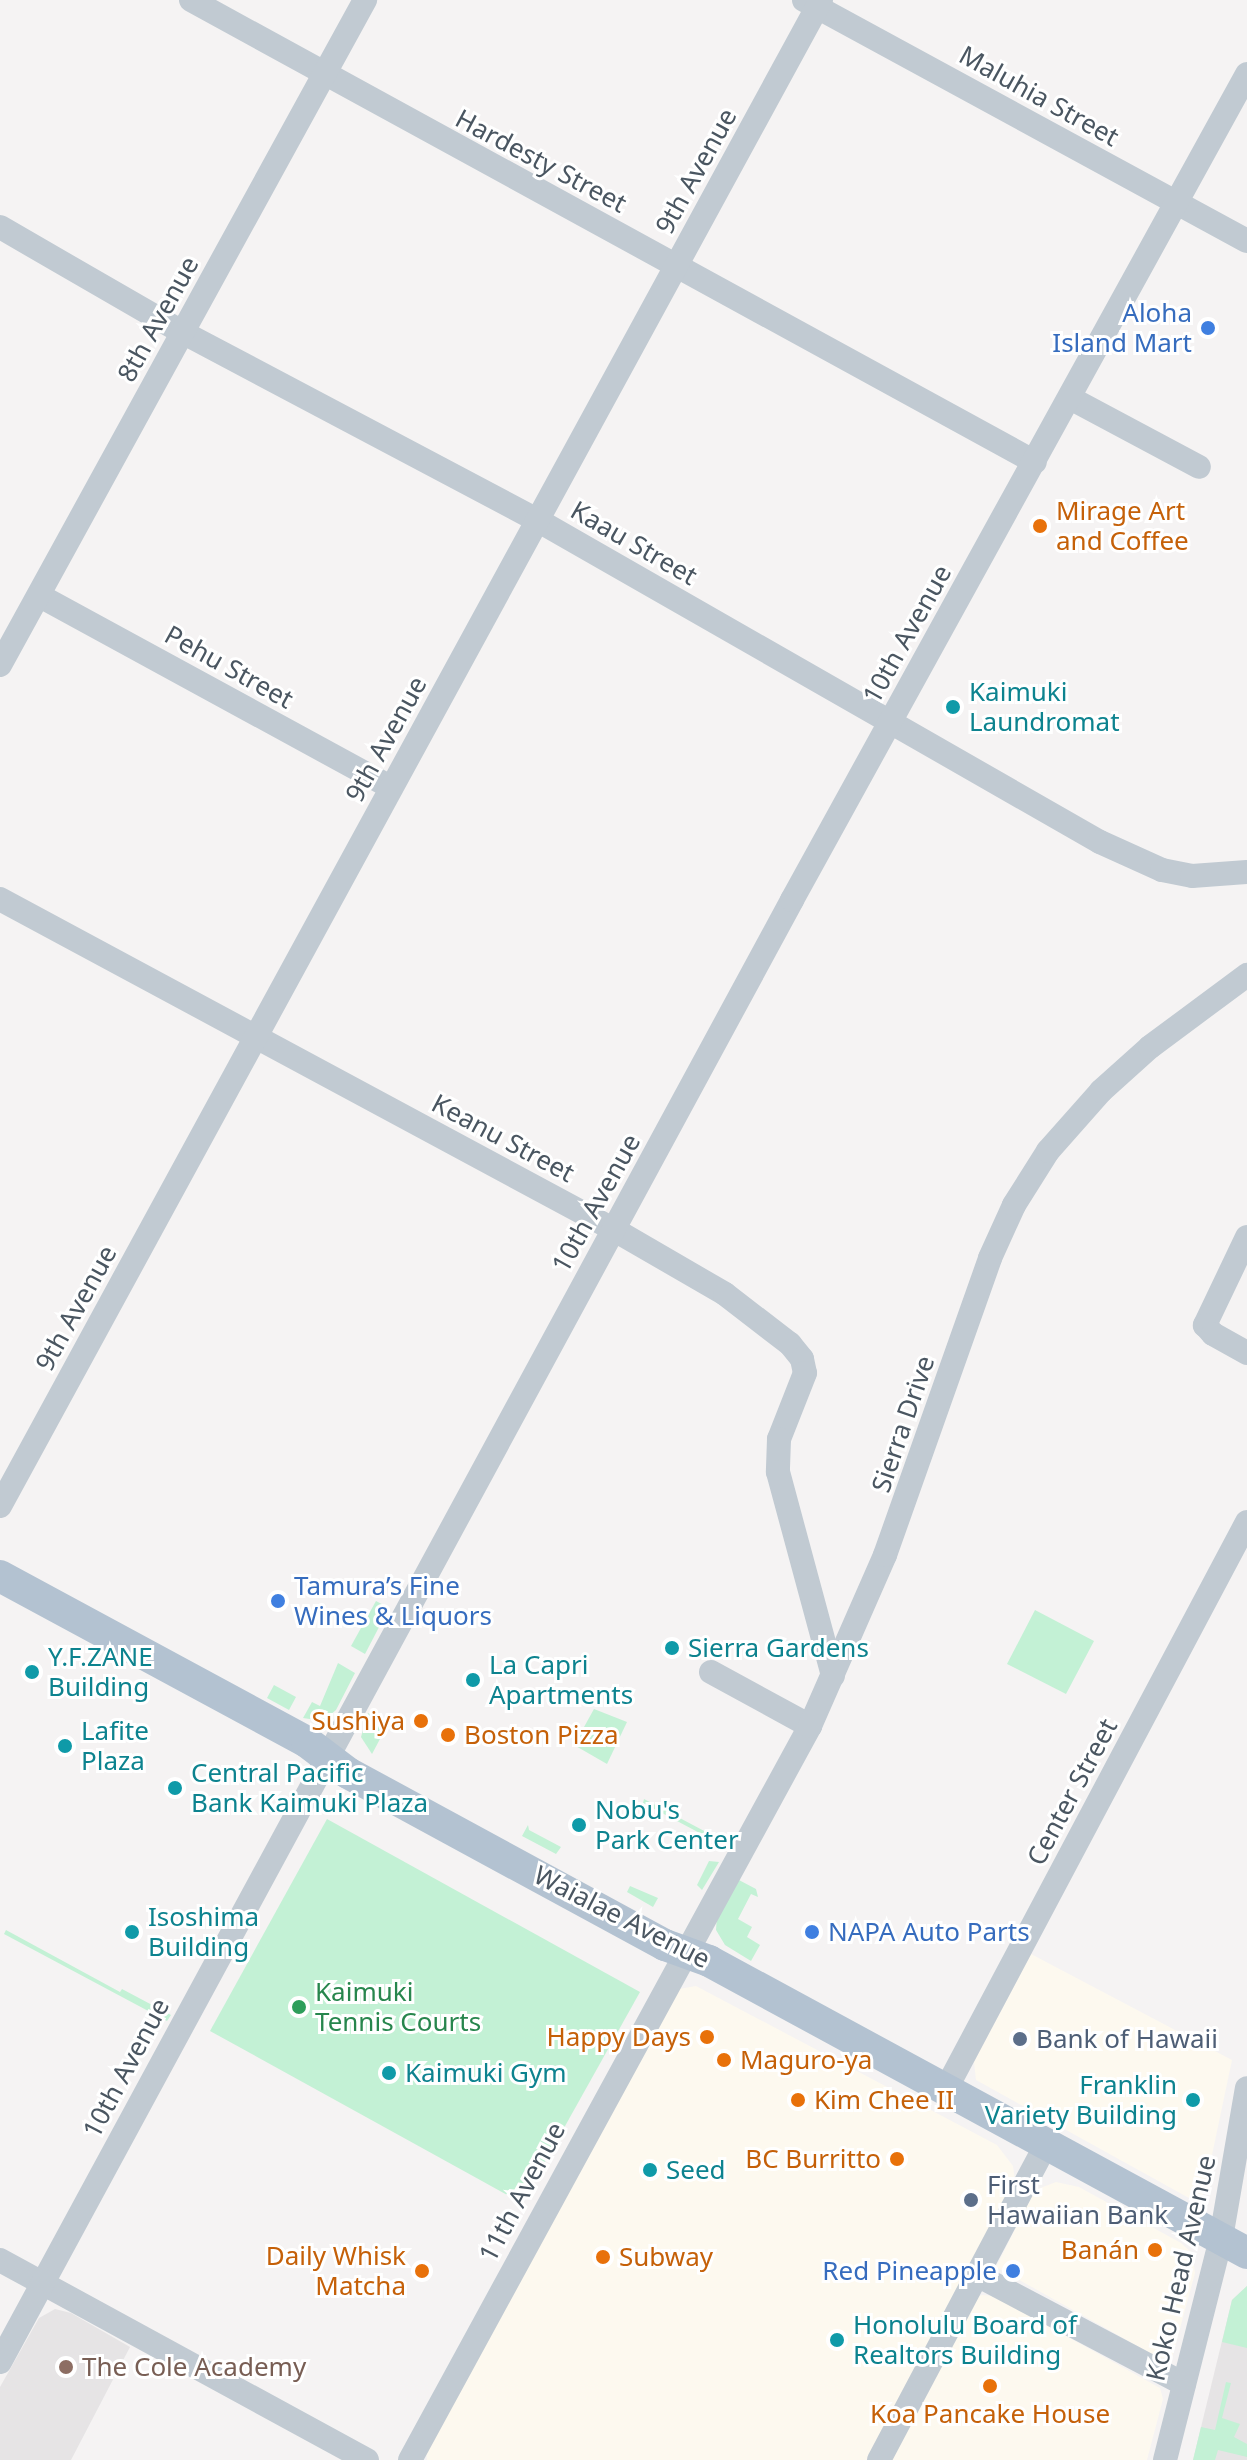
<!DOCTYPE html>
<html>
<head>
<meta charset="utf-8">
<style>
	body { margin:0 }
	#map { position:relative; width:1247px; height:2460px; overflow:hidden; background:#f5f3f3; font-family:"Noto Sans",sans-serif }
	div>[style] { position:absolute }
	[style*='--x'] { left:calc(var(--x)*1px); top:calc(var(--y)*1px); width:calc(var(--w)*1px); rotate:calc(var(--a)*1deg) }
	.commercial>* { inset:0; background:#fdf9ef }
	.education>* { inset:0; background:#e6e4e5 }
	.green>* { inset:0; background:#c3f1d5 }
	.minor>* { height:24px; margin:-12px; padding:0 12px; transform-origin:12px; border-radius:12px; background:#c1cad2 }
	.major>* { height:32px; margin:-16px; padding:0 16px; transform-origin:16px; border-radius:16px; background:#b3c2d1 }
	.dots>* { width:22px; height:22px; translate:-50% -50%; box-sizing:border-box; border:4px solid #fff; border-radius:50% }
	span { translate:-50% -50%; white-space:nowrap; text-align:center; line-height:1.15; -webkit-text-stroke:6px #fff; paint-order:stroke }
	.street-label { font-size:26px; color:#4a5661 }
	.shop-label { font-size:26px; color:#366cbe }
	.right { translate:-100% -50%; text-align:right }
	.left { translate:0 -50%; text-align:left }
	.food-label { font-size:26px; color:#c56008 }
	.culture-label { font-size:26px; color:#0d838f }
	.leisure-label { font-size:26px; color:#27864d }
	.service-label { font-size:26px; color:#4e5e75 }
	.education-label { font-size:26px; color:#785e54 }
</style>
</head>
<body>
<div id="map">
	<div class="commercial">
		<div style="clip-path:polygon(1031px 1954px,1232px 2060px,1204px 2193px,1199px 2200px,1189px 2198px,976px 2080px,974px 2062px)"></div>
		<div style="clip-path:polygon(696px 1986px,997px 2145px,1013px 2166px,1015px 2181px,869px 2460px,427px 2460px,426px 2451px,679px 1989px)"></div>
		<div style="clip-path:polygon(1056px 2182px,1079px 2187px,1181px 2243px,1192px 2253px,1195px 2273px,1172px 2358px,1159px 2358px,996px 2267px,1035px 2190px)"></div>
		<div style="clip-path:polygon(982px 2295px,994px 2296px,1160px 2388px,1163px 2399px,1147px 2460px,892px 2460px,977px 2297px)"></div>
	</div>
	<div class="education">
		<div style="clip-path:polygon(1247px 2286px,1247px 2460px,1193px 2460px,1232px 2300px)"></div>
		<div style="clip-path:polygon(55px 2309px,71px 2313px,130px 2347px,71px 2460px,0 2460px,0 2387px,39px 2318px)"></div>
	</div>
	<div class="green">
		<div style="clip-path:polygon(376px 1601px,389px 1608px,365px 1654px,351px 1646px)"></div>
		<div style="clip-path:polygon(1035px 1610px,1094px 1641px,1066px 1694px,1007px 1664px)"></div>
		<div style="clip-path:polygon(338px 1663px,355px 1673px,336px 1710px,323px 1721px,303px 1718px,312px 1702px,320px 1706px)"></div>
		<div style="clip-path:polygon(274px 1685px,296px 1697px,289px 1710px,267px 1698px)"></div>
		<div style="clip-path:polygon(594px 1709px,627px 1722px,607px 1764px,574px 1745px)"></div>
		<div style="clip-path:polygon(368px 1713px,388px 1724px,372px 1754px,361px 1737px)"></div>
		<div style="clip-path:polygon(644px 1799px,723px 1841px,718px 1843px,694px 1830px,643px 1803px)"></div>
		<div style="clip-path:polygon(327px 1819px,640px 1992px,522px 2203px,210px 2031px)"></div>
		<div style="clip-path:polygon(528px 1825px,529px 1830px,561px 1847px,556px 1854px,522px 1836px)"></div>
		<div style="clip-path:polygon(709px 1861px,719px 1862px,702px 1890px,697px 1885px)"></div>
		<div style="clip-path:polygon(737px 1879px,756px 1889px,758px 1897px,751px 1894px,738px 1919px,752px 1927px,747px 1937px,760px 1945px,751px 1961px,725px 1945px,716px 1930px,717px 1915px)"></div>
		<div style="clip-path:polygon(630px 1886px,658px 1898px,653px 1907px,627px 1892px)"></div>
		<div style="clip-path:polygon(6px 1930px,120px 1992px,122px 1989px,171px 2015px,167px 2021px,4px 1934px)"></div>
		<div style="clip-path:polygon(1247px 2286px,1247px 2348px,1222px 2342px,1232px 2300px)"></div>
		<div style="clip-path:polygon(1226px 2382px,1231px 2383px,1222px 2418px,1240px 2424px,1234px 2437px,1247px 2444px,1247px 2457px,1218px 2450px,1215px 2460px,1193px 2460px,1201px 2427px,1215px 2430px)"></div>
	</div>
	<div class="minor">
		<div style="--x:191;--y:0;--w:962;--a:28.7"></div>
		<div style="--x:804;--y:0;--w:504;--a:28.55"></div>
		<div style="--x:0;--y:227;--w:210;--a:30"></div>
		<div style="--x:182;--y:332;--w:404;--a:27.9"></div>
		<div style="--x:539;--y:521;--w:646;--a:29.78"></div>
		<div style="--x:1100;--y:842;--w:68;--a:24.3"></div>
		<div style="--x:1162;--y:870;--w:31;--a:11"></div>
		<div style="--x:1192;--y:876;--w:55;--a:-4.2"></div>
		<div style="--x:1070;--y:398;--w:146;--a:28.1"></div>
		<div style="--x:40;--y:596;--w:400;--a:28.6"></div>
		<div style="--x:0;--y:665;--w:759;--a:-61.24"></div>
		<div style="--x:0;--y:899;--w:696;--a:28.3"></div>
		<div style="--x:613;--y:1229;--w:129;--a:30.1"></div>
		<div style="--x:725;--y:1294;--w:82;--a:37.6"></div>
		<div style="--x:790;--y:1344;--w:19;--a:51"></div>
		<div style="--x:802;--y:1359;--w:14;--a:78"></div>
		<div style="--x:805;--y:1373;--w:71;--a:111.5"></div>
		<div style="--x:779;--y:1439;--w:33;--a:92"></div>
		<div style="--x:778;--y:1472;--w:211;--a:74.9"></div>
		<div style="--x:1247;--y:1237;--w:98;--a:115.5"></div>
		<div style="--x:1205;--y:1325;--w:12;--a:48"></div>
		<div style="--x:1213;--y:1334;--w:39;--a:29"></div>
		<div style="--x:0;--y:1506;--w:1715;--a:-61.4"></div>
		<div style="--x:711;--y:1672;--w:113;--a:28.6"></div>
		<div style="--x:946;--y:2089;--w:642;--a:-62.04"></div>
		<div style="--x:0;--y:2260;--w:418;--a:28.6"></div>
		<div style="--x:977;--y:2275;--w:234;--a:27.8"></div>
		<div style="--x:0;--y:2362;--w:1663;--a:-61.55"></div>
		<div style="--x:792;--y:900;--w:943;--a:-61.15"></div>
		<div style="--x:410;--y:2460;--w:836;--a:-61.41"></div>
		<div style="--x:810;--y:1726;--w:187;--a:-66.3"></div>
		<div style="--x:885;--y:1555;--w:315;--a:-70.5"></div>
		<div style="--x:990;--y:1258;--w:58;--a:-65.6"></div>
		<div style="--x:1014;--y:1205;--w:64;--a:-57.8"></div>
		<div style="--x:1048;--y:1151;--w:80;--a:-48.5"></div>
		<div style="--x:1101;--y:1091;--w:66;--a:-41.9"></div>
		<div style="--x:1150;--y:1047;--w:121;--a:-36.6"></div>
		<div style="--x:879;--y:2460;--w:357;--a:-62.1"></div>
		<div style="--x:1165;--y:2460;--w:229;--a:-75.8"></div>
		<div style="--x:1221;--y:2238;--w:152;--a:-80.2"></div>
	</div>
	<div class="major">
		<div style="--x:0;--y:1576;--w:349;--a:28.4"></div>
		<div style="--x:307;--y:1742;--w:51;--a:37.1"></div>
		<div style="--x:348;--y:1773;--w:361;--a:28.5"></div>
		<div style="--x:665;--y:1945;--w:47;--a:20"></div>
		<div style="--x:709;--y:1961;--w:612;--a:28.49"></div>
	</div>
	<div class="dots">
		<div style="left:1208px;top:328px;background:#3f7fe0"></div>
		<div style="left:1040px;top:526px;background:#e8710a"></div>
		<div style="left:953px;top:707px;background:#0f9aa8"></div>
		<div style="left:278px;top:1601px;background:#3f7fe0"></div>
		<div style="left:672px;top:1648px;background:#0f9aa8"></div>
		<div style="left:32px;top:1672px;background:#0f9aa8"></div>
		<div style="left:473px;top:1680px;background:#0f9aa8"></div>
		<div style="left:421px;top:1721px;background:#e8710a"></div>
		<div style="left:448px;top:1735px;background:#e8710a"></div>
		<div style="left:65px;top:1746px;background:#0f9aa8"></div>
		<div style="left:175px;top:1788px;background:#0f9aa8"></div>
		<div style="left:579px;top:1825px;background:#0f9aa8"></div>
		<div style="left:132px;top:1932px;background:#0f9aa8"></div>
		<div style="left:812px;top:1932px;background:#3f7fe0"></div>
		<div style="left:299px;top:2007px;background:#2e9e5b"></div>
		<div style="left:707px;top:2037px;background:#e8710a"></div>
		<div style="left:1020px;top:2039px;background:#5c6f8a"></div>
		<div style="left:724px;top:2060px;background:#e8710a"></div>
		<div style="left:389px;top:2073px;background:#0f9aa8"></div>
		<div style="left:798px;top:2100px;background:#e8710a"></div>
		<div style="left:1193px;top:2100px;background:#0f9aa8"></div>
		<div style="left:897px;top:2159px;background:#e8710a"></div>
		<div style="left:650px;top:2170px;background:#0f9aa8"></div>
		<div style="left:971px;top:2200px;background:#5c6f8a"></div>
		<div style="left:1155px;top:2250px;background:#e8710a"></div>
		<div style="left:603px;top:2257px;background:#e8710a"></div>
		<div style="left:422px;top:2271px;background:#e8710a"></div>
		<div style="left:1013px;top:2271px;background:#3f7fe0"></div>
		<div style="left:837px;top:2340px;background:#0f9aa8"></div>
		<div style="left:66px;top:2367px;background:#8d6e63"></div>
		<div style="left:990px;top:2386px;background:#e8710a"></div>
	</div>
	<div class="street-label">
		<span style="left:1039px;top:96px;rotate:29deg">Maluhia Street</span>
		<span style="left:541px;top:161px;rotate:28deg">Hardesty Street</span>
		<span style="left:696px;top:171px;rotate:-61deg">9th Avenue</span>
		<span style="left:158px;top:319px;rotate:-61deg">8th Avenue</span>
		<span style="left:634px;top:543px;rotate:30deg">Kaau Street</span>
		<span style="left:907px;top:634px;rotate:-61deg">10th Avenue</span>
		<span style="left:229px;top:667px;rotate:29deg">Pehu Street</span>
		<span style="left:386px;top:739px;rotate:-61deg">9th Avenue</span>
		<span style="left:503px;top:1138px;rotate:28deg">Keanu Street</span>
		<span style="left:596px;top:1203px;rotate:-61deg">10th Avenue</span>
		<span style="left:76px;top:1308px;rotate:-61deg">9th Avenue</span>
		<span style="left:903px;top:1424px;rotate:-71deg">Sierra Drive</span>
		<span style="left:1072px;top:1792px;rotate:-62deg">Center Street</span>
		<span style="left:622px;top:1917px;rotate:27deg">Waialae Avenue</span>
		<span style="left:126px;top:2068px;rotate:-62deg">10th Avenue</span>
		<span style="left:522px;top:2192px;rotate:-62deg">11th Avenue</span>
		<span style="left:1181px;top:2268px;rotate:-77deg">Koko Head Avenue</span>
	</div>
	<div class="shop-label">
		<span class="right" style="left:1192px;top:328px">Aloha<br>Island Mart</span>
		<span class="left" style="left:294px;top:1601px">Tamura’s Fine<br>Wines &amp; Liquors</span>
		<span class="left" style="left:828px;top:1932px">NAPA Auto Parts</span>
		<span class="right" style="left:997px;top:2271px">Red Pineapple</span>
	</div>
	<div class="food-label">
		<span class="left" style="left:1056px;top:526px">Mirage Art<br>and Coffee</span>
		<span class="right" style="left:405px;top:1721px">Sushiya</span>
		<span class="left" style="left:464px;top:1735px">Boston Pizza</span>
		<span class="right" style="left:691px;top:2037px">Happy Days</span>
		<span class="left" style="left:740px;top:2060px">Maguro-ya</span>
		<span class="left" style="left:814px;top:2100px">Kim Chee II</span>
		<span class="right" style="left:881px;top:2159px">BC Burritto</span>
		<span class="right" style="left:1139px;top:2250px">Banán</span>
		<span class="right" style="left:406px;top:2271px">Daily Whisk<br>Matcha</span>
		<span class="left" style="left:619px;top:2257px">Subway</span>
		<span style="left:990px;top:2414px">Koa Pancake House</span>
	</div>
	<div class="culture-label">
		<span class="left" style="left:969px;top:707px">Kaimuki<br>Laundromat</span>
		<span class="left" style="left:688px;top:1648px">Sierra Gardens</span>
		<span class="left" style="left:48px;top:1672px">Y.F.ZANE<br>Building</span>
		<span class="left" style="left:489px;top:1680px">La Capri<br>Apartments</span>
		<span class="left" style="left:81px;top:1746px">Lafite<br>Plaza</span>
		<span class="left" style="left:191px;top:1788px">Central Pacific<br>Bank Kaimuki Plaza</span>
		<span class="left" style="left:595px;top:1825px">Nobu's<br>Park Center</span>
		<span class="left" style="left:148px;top:1932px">Isoshima<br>Building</span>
		<span class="left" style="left:405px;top:2073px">Kaimuki Gym</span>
		<span class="right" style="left:1177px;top:2100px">Franklin<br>Variety Building</span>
		<span class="left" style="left:666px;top:2170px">Seed</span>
		<span class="left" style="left:853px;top:2340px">Honolulu Board of<br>Realtors Building</span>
	</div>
	<div class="leisure-label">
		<span class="left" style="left:315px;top:2007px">Kaimuki<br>Tennis Courts</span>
	</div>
	<div class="service-label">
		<span class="left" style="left:1036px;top:2039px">Bank of Hawaii</span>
		<span class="left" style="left:987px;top:2200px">First<br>Hawaiian Bank</span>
	</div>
	<div class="education-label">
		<span class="left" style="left:82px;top:2367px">The Cole Academy</span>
	</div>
</div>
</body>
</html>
